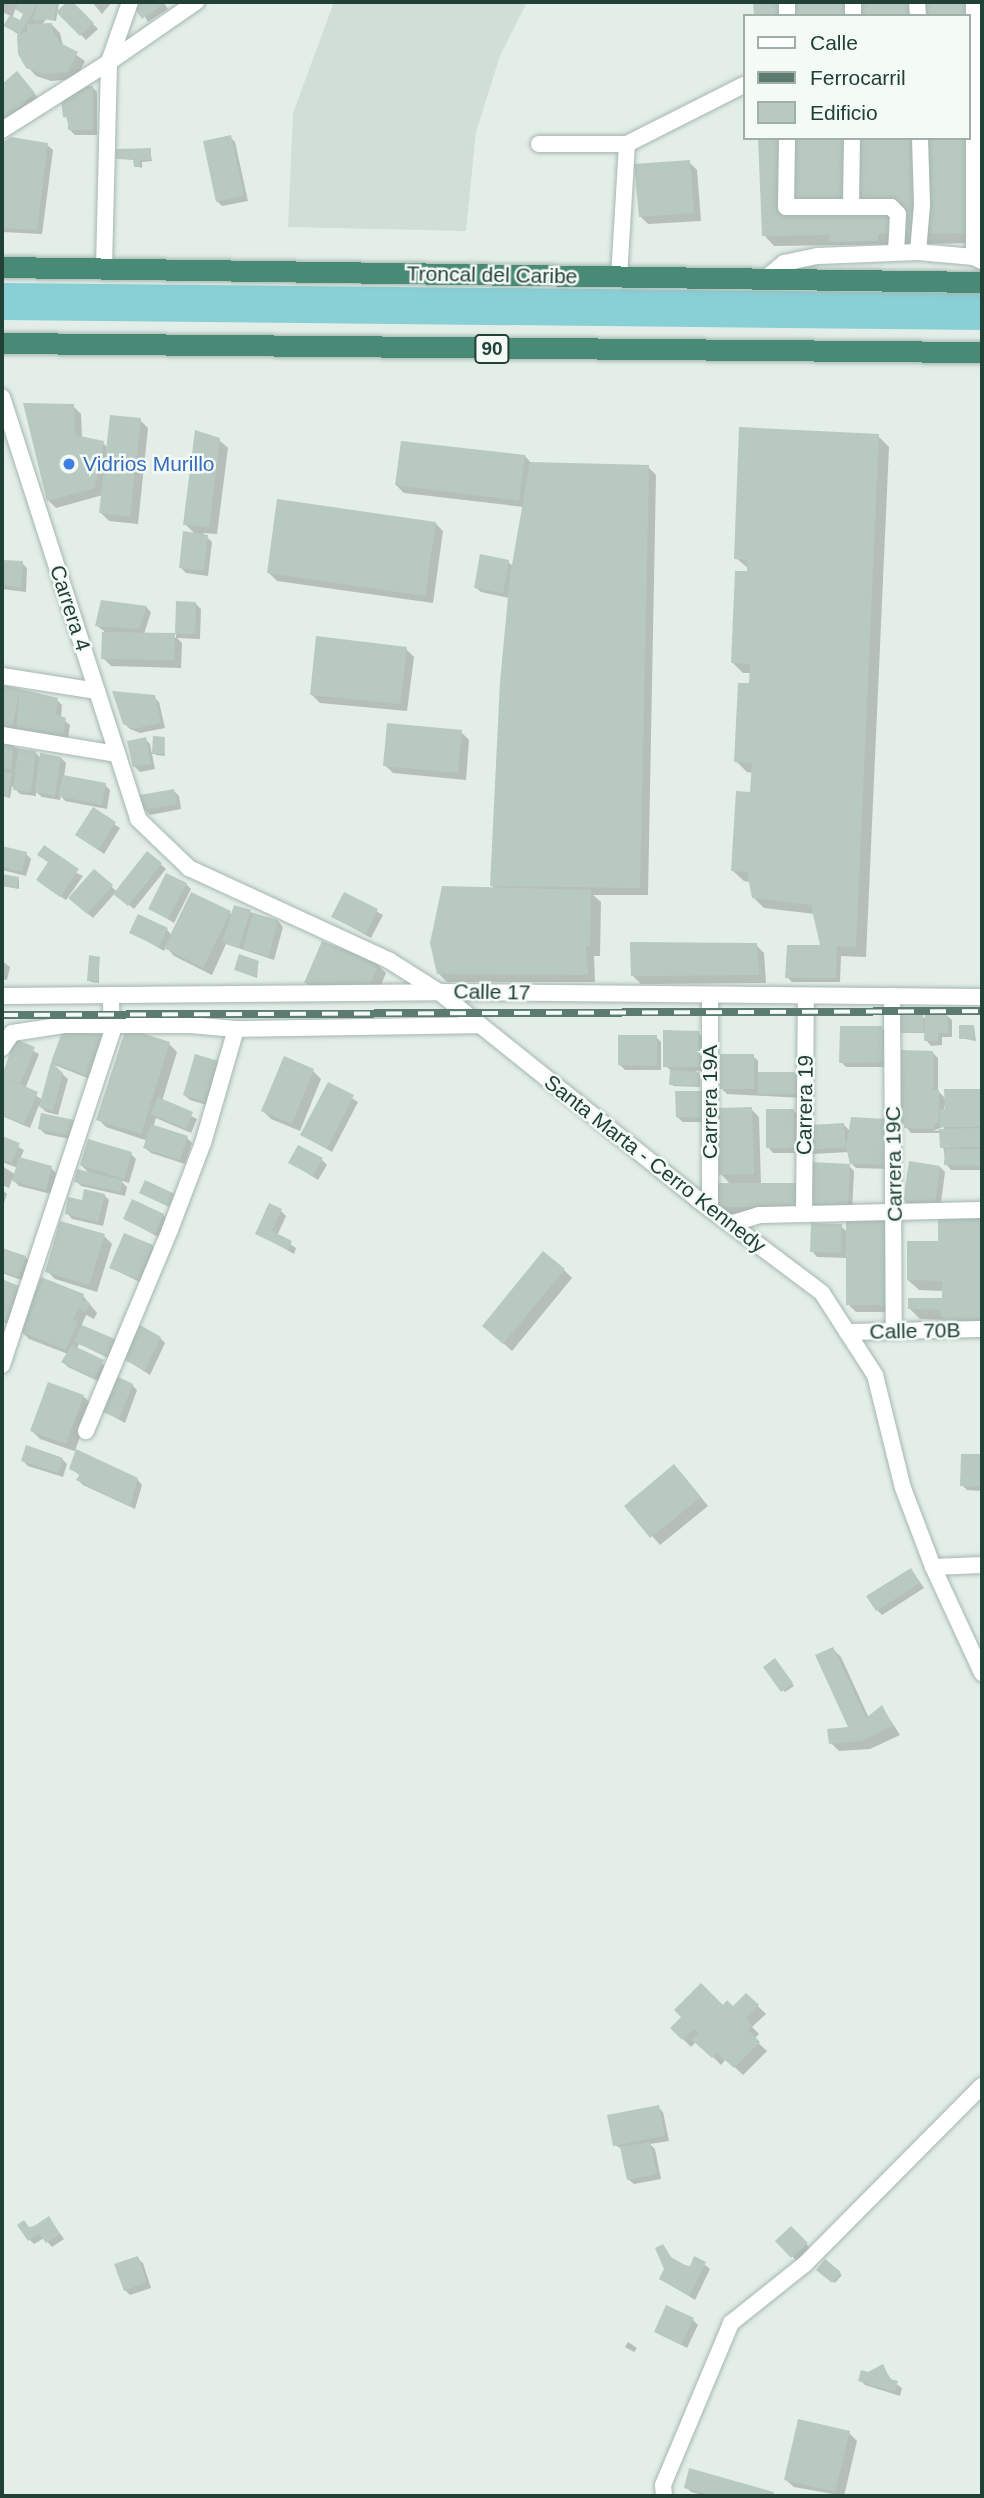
<!DOCTYPE html>
<html>
<head>
<meta charset="utf-8">
<style>
	body { margin:0 }
	#map { position:relative; width:984px; height:2498px; overflow:hidden; background:#e3eee8; font-family:Helvetica,sans-serif }
	div>[style] { position:absolute }
	[style*='--x'] { left:calc(var(--x)*1px); top:calc(var(--y)*1px); width:calc(var(--w)*1px); rotate:calc(var(--a)*1deg) }
	.built>* { inset:0; background:#d1ded7 }
	.shadow>* { inset:0; background:#0003 }
	.river>* { height:37px; margin:-18.5px; padding:0 18.5px; transform-origin:18.5px; border-radius:18.5px; background:#88cfd6 }
	.building>* { inset:0; background:#b8c9c1 }
	.roads { filter:drop-shadow(0 0 2px #a5b6af) drop-shadow(0 0 2px #a5b6af) }
	.minor>* { height:16px; margin:-8px; padding:0 8px; transform-origin:8px; border-radius:8px; background:#fff }
	.trunk>* { height:21px; margin:-10.5px; padding:0 10.5px; transform-origin:10.5px; border-radius:10.5px; background:#488a76 }
	.rail>* { height:8px; margin-top:-4px; transform-origin:0; background:repeating-linear-gradient(90deg,#f4faf6 0 16px,#5c7c71 0 32px); box-sizing:border-box; border-block:2px solid #5c7c71 }
	.dots>* { width:19px; height:19px; translate:-50% -50%; box-sizing:border-box; border:4px solid #f4faf6; border-radius:50% }
	span { translate:-50% -50%; white-space:nowrap; text-align:center; line-height:1.15; -webkit-text-stroke:5px #f4faf6; paint-order:stroke }
	.shield-label span { padding:2px 5px; background:#f4faf6; border:2px solid; border-radius:5px; -webkit-text-stroke-width:0 }
	.shield-label { font-size:19px; color:#214036; font-weight:700 }
	.street-label { font-size:21px; color:#214036 }
	.shop-label { font-size:21px; color:#366cbe }
	.left { translate:0 -50%; text-align:left }
	.frame { position:absolute; inset:0; border:4px solid #214036; pointer-events:none }
	.legend { position:absolute; left:743px; top:14px; width:228px; height:126px; box-sizing:border-box; background:#f4faf6; border:2px solid #a0b0a9; margin:0; padding:9px 12px; list-style:none; font-size:21px; color:#214036 }
	.legend li { display:flex; align-items:center; gap:14px; height:35px }
	.legend b { width:35px; border:2px solid #a0b0a9 }
</style>
</head>
<body>
<div id="map">
	<div class="built">
		<div style="clip-path:polygon(334px 2px,527px 2px,500px 56px,476px 132px,466px 231px,288px 227px,293px 113px)"></div>
	</div>
	<div class="shadow">
		<div style="clip-path:polygon(evenodd,2px 2px,59px 2px,56px 21px,46px 19px,42px 25px,52px 25px,60px 33px,63px 46px,85px 61px,76px 79px,51px 81px,36px 76px,28px 67px,19px 35px,6px 26px,11px 16px,2px 12px,2px 2px,16px 8px,25px 15px,21px 22px,12px 18px,16px 8px)"></div>
		<div style="clip-path:polygon(71px 2px,98px 29px,86px 40px,59px 12px)"></div>
		<div style="clip-path:polygon(92px 2px,112px 2px,102px 14px)"></div>
		<div style="clip-path:polygon(136px 2px,163px 2px,168px 9px,148px 22px)"></div>
		<div style="clip-path:polygon(757px 2px,982px 2px,982px 243px,774px 246px,764px 235px,968px 138px,968px 16px,757px 16px)"></div>
		<div style="clip-path:polygon(17px 74px,39px 99px,2px 127px,2px 87px)"></div>
		<div style="clip-path:polygon(92px 87px,97px 92px,97px 135px,75px 135px,69px 129px,63px 99px)"></div>
		<div style="clip-path:polygon(230px 137px,235px 142px,248px 201px,222px 206px,217px 201px)"></div>
		<div style="clip-path:polygon(12px 139px,47px 145px,53px 150px,42px 234px,2px 232px,2px 145px)"></div>
		<div style="clip-path:polygon(150px 149px,152px 161px,142px 162px,142px 168px,135px 166px,135px 160px,118px 159px)"></div>
		<div style="clip-path:polygon(689px 162px,697px 170px,701px 221px,648px 224px,640px 216px)"></div>
		<div style="clip-path:polygon(73px 406px,81px 414px,82px 438px,103px 443px,108px 448px,140px 420px,148px 428px,138px 524px,109px 521px,101px 513px,103px 495px,56px 508px,48px 500px)"></div>
		<div style="clip-path:polygon(878px 436px,889px 447px,866px 957px,841px 956px,840px 982px,792px 982px,787px 977px,824px 947px,815px 914px,764px 908px,753px 897px,750px 882px,744px 881px,733px 871px,752px 793px,753px 773px,747px 772px,736px 761px,752px 673px,743px 673px,732px 662px,749px 573px,749px 569px,736px 558px)"></div>
		<div style="clip-path:polygon(219px 440px,228px 448px,217px 534px,203px 533px,212px 542px,208px 576px,186px 573px,181px 568px,196px 535px,185px 524px)"></div>
		<div style="clip-path:polygon(525px 456px,532px 464px,648px 467px,656px 475px,648px 895px,593px 895px,601px 902px,600px 956px,594px 956px,595px 982px,447px 982px,439px 974px,495px 889px,491px 885px,509px 598px,481px 592px,475px 587px,508px 562px,513px 566px,524px 507px,404px 493px,396px 485px)"></div>
		<div style="clip-path:polygon(435px 523px,443px 531px,433px 603px,277px 581px,269px 573px)"></div>
		<div style="clip-path:polygon(2px 562px,22px 563px,27px 568px,26px 592px,2px 589px)"></div>
		<div style="clip-path:polygon(177px 603px,196px 604px,201px 609px,200px 639px,177px 638px,182px 643px,181px 668px,111px 666px,103px 658px,104px 631px,97px 626px,146px 607px,151px 612px,144px 634px,176px 638px)"></div>
		<div style="clip-path:polygon(406px 649px,414px 657px,407px 711px,320px 703px,312px 695px)"></div>
		<div style="clip-path:polygon(2px 687px,57px 700px,62px 705px,61px 718px,70px 725px,67px 745px,2px 736px)"></div>
		<div style="clip-path:polygon(154px 697px,159px 702px,165px 728px,140px 733px,130px 729px,124px 723px)"></div>
		<div style="clip-path:polygon(461px 732px,469px 740px,466px 780px,393px 773px,385px 765px)"></div>
		<div style="clip-path:polygon(164px 738px,165px 756px,156px 755px,154px 753px)"></div>
		<div style="clip-path:polygon(145px 739px,150px 744px,155px 769px,140px 772px,134px 766px)"></div>
		<div style="clip-path:polygon(2px 744px,36px 753px,41px 759px,61px 758px,66px 763px,64px 777px,105px 785px,110px 790px,107px 809px,65px 801px,61px 796px,60px 800px,42px 797px,36px 792px,36px 796px,20px 794px,12px 786px,10px 798px,2px 796px)"></div>
		<div style="clip-path:polygon(174px 791px,179px 796px,181px 809px,150px 815px,145px 810px)"></div>
		<div style="clip-path:polygon(93px 810px,120px 828px,104px 854px,77px 835px)"></div>
		<div style="clip-path:polygon(2px 848px,26px 854px,31px 859px,26px 876px,2px 870px)"></div>
		<div style="clip-path:polygon(148px 853px,166px 869px,134px 909px,115px 893px,93px 918px,75px 903px,95px 871px,117px 892px)"></div>
		<div style="clip-path:polygon(39px 855px,83px 876px,66px 900px,43px 885px,49px 863px)"></div>
		<div style="clip-path:polygon(2px 875px,19px 879px,19px 889px,2px 886px)"></div>
		<div style="clip-path:polygon(186px 884px,191px 889px,174px 923px,150px 908px)"></div>
		<div style="clip-path:polygon(345px 894px,383px 915px,371px 938px,333px 917px)"></div>
		<div style="clip-path:polygon(229px 912px,232px 915px,250px 912px,278px 921px,283px 927px,274px 960px,226px 944px,212px 975px,174px 956px,166px 947px,164px 951px,131px 932px,167px 930px,172px 935px)"></div>
		<div style="clip-path:polygon(756px 945px,764px 953px,766px 983px,641px 984px,633px 976px)"></div>
		<div style="clip-path:polygon(99px 959px,99px 983px,91px 982px,89px 980px)"></div>
		<div style="clip-path:polygon(2px 961px,10px 967px,7px 980px,2px 979px)"></div>
		<div style="clip-path:polygon(258px 963px,257px 978px,236px 970px)"></div>
		<div style="clip-path:polygon(378px 965px,386px 973px,377px 995px,314px 991px,306px 983px)"></div>
		<div style="clip-path:polygon(946px 1015px,952px 1020px,952px 1037px,942px 1037px,942px 1045px,931px 1046px,926px 1040px,926px 1033px,898px 1033px,922px 1016px,926px 1020px)"></div>
		<div style="clip-path:polygon(974px 1027px,976px 1041px,960px 1038px)"></div>
		<div style="clip-path:polygon(882px 1028px,887px 1033px,889px 1067px,846px 1067px,841px 1062px)"></div>
		<div style="clip-path:polygon(698px 1032px,703px 1038px,703px 1071px,696px 1071px,700px 1075px,700px 1087px,673px 1086px,672px 1071px,665px 1066px)"></div>
		<div style="clip-path:polygon(64px 1034px,95px 1081px,52px 1064px)"></div>
		<div style="clip-path:polygon(656px 1037px,661px 1042px,661px 1070px,625px 1070px,620px 1065px)"></div>
		<div style="clip-path:polygon(16px 1041px,39px 1054px,25px 1089px,43px 1100px,52px 1065px,68px 1079px,58px 1115px,46px 1112px,39px 1105px,30px 1128px,2px 1116px,2px 1078px)"></div>
		<div style="clip-path:polygon(169px 1044px,177px 1052px,162px 1101px,197px 1119px,191px 1133px,156px 1118px,153px 1127px,187px 1138px,192px 1143px,185px 1164px,151px 1153px,145px 1148px,148px 1141px,106px 1127px,98px 1119px)"></div>
		<div style="clip-path:polygon(evenodd,932px 1052px,938px 1058px,938px 1091px,946px 1099px,944px 1110px,982px 1092px,982px 1170px,951px 1170px,946px 1164px,941px 1133px,911px 1133px,901px 1121px,932px 1052px,943px 1127px,946px 1130px,933px 1131px,943px 1127px)"></div>
		<div style="clip-path:polygon(753px 1056px,758px 1061px,758px 1074px,802px 1079px,802px 1098px,727px 1094px,722px 1089px)"></div>
		<div style="clip-path:polygon(284px 1059px,313px 1071px,321px 1079px,300px 1131px,271px 1119px,263px 1111px)"></div>
		<div style="clip-path:polygon(217px 1062px,222px 1067px,210px 1106px,190px 1100px,184px 1095px)"></div>
		<div style="clip-path:polygon(329px 1084px,358px 1102px,332px 1152px,303px 1135px)"></div>
		<div style="clip-path:polygon(677px 1093px,708px 1122px,683px 1122px,677px 1117px)"></div>
		<div style="clip-path:polygon(751px 1109px,759px 1117px,761px 1185px,799px 1185px,849px 1166px,854px 1171px,852px 1214px,725px 1214px,717px 1206px,731px 1185px,721px 1174px)"></div>
		<div style="clip-path:polygon(793px 1110px,798px 1115px,799px 1153px,773px 1153px,768px 1147px)"></div>
		<div style="clip-path:polygon(78px 1123px,75px 1140px,45px 1134px,40px 1129px)"></div>
		<div style="clip-path:polygon(844px 1125px,850px 1131px,891px 1169px,856px 1168px,851px 1163px,849px 1152px,813px 1154px,808px 1149px)"></div>
		<div style="clip-path:polygon(2px 1138px,24px 1150px,20px 1159px,51px 1168px,56px 1173px,51px 1194px,19px 1186px,12px 1179px,9px 1188px,2px 1185px,2px 1166px,16px 1175px,18px 1168px,2px 1162px)"></div>
		<div style="clip-path:polygon(131px 1154px,136px 1159px,129px 1183px,120px 1180px,127px 1187px,125px 1196px,81px 1186px,76px 1181px,91px 1175px,81px 1165px)"></div>
		<div style="clip-path:polygon(322px 1160px,327px 1165px,318px 1180px,291px 1163px)"></div>
		<div style="clip-path:polygon(940px 1167px,945px 1172px,940px 1210px,910px 1206px,905px 1201px)"></div>
		<div style="clip-path:polygon(2px 1189px,7px 1194px,2px 1209px)"></div>
		<div style="clip-path:polygon(104px 1195px,109px 1200px,103px 1226px,72px 1219px,67px 1213px)"></div>
		<div style="clip-path:polygon(281px 1211px,286px 1216px,277px 1236px,296px 1248px,294px 1254px,257px 1233px)"></div>
		<div style="clip-path:polygon(163px 1215px,168px 1220px,160px 1238px,125px 1219px)"></div>
		<div style="clip-path:polygon(981px 1216px,982px 1332px,947px 1320px,920px 1319px,909px 1308px,943px 1300px,943px 1291px,919px 1290px,908px 1280px,939px 1243px)"></div>
		<div style="clip-path:polygon(841px 1226px,848px 1233px,893px 1312px,856px 1312px,848px 1304px,848px 1258px,817px 1257px,812px 1251px)"></div>
		<div style="clip-path:polygon(104px 1236px,112px 1244px,97px 1292px,55px 1279px,47px 1271px)"></div>
		<div style="clip-path:polygon(152px 1246px,157px 1251px,144px 1284px,111px 1268px)"></div>
		<div style="clip-path:polygon(2px 1249px,25px 1257px,30px 1262px,24px 1281px,2px 1273px)"></div>
		<div style="clip-path:polygon(564px 1270px,572px 1278px,512px 1351px,490px 1331px)"></div>
		<div style="clip-path:polygon(2px 1281px,23px 1293px,11px 1325px,2px 1322px)"></div>
		<div style="clip-path:polygon(83px 1296px,97px 1313px,94px 1319px,86px 1315px,81px 1327px,115px 1361px,79px 1344px,77px 1349px,108px 1367px,100px 1382px,68px 1367px,63px 1362px,68px 1354px,29px 1339px,21px 1331px)"></div>
		<div style="clip-path:polygon(160px 1338px,165px 1343px,150px 1375px,125px 1359px)"></div>
		<div style="clip-path:polygon(132px 1385px,137px 1390px,125px 1423px,100px 1409px)"></div>
		<div style="clip-path:polygon(83px 1396px,91px 1404px,75px 1451px,137px 1479px,142px 1485px,135px 1509px,83px 1485px,78px 1480px,81px 1476px,71px 1469px,77px 1452px,40px 1439px,32px 1431px)"></div>
		<div style="clip-path:polygon(963px 1455px,982px 1456px,982px 1491px,967px 1490px,962px 1485px)"></div>
		<div style="clip-path:polygon(62px 1459px,67px 1464px,63px 1477px,28px 1466px,23px 1461px)"></div>
		<div style="clip-path:polygon(682px 1474px,708px 1506px,660px 1545px,626px 1506px)"></div>
		<div style="clip-path:polygon(915px 1575px,924px 1588px,882px 1615px,877px 1610px)"></div>
		<div style="clip-path:polygon(833px 1649px,841px 1657px,869px 1718px,882px 1707px,900px 1735px,870px 1749px,839px 1751px,831px 1743px,851px 1728px)"></div>
		<div style="clip-path:polygon(776px 1663px,794px 1686px,785px 1692px,783px 1690px)"></div>
		<div style="clip-path:polygon(746px 1995px,766px 2014px,752px 2027px,759px 2034px,754px 2039px,767px 2051px,743px 2075px,726px 2059px,721px 2065px,697px 2041px,691px 2047px,672px 2028px,684px 2017px,723px 2007px,733px 2009px)"></div>
		<div style="clip-path:polygon(658px 2107px,663px 2112px,669px 2141px,650px 2144px,655px 2149px,661px 2179px,634px 2184px,628px 2179px,622px 2149px,615px 2145px)"></div>
		<div style="clip-path:polygon(53px 2224px,64px 2239px,52px 2247px,44px 2238px,34px 2244px,29px 2239px,30px 2228px)"></div>
		<div style="clip-path:polygon(791px 2228px,811px 2249px,798px 2262px,778px 2241px)"></div>
		<div style="clip-path:polygon(663px 2247px,673px 2261px,691px 2268px,704px 2264px,710px 2269px,695px 2300px,661px 2278px,666px 2269px)"></div>
		<div style="clip-path:polygon(137px 2258px,143px 2263px,151px 2288px,130px 2295px,125px 2290px)"></div>
		<div style="clip-path:polygon(826px 2262px,842px 2275px,835px 2283px,819px 2270px)"></div>
		<div style="clip-path:polygon(693px 2320px,698px 2325px,687px 2348px,656px 2331px)"></div>
		<div style="clip-path:polygon(628px 2342px,637px 2348px,634px 2352px,625px 2347px)"></div>
		<div style="clip-path:polygon(882px 2366px,893px 2382px,902px 2388px,900px 2396px,865px 2385px,860px 2380px)"></div>
		<div style="clip-path:polygon(849px 2433px,857px 2441px,844px 2496px,794px 2487px,785px 2479px)"></div>
		<div style="clip-path:polygon(686px 2487px,773px 2493px,776px 2496px,706px 2496px,691px 2492px)"></div>
	</div>
	<div class="river">
		<div style="--x:2;--y:301;--w:980;--a:0.58"></div>
	</div>
	<div class="building">
		<div style="clip-path:polygon(19px 2px,38px 3px,20px 34px,3px 26px,10px 15px,20px 20px,23px 14px,15px 9px)"></div>
		<div style="clip-path:polygon(39px 2px,57px 2px,54px 19px,32px 20px)"></div>
		<div style="clip-path:polygon(67px 2px,73px 2px,94px 23px,80px 36px,56px 12px)"></div>
		<div style="clip-path:polygon(133px 2px,166px 2px,142px 19px,131px 3px)"></div>
		<div style="clip-path:polygon(753px 2px,982px 2px,982px 233px,878px 234px,878px 241px,829px 242px,829px 235px,762px 236px,758px 138px,968px 138px,968px 16px,754px 16px)"></div>
		<div style="clip-path:polygon(52px 23px,53px 32px,60px 43px,78px 52px,68px 72px,42px 74px,26px 68px,18px 54px,17px 35px,27px 32px,27px 24px)"></div>
		<div style="clip-path:polygon(17px 71px,35px 93px,2px 121px,2px 84px)"></div>
		<div style="clip-path:polygon(80px 85px,93px 86px,93px 130px,68px 130px,68px 118px,63px 117px,61px 98px)"></div>
		<div style="clip-path:polygon(231px 135px,244px 196px,216px 202px,203px 141px)"></div>
		<div style="clip-path:polygon(11px 137px,48px 143px,37px 230px,2px 228px,2px 143px)"></div>
		<div style="clip-path:polygon(151px 148px,151px 160px,140px 160px,140px 167px,134px 167px,133px 159px,116px 159px,116px 149px)"></div>
		<div style="clip-path:polygon(690px 160px,694px 213px,639px 217px,634px 164px)"></div>
		<div style="clip-path:polygon(23px 403px,74px 404px,75px 435px,104px 441px,95px 488px,47px 501px)"></div>
		<div style="clip-path:polygon(110px 415px,141px 418px,130px 517px,99px 513px)"></div>
		<div style="clip-path:polygon(739px 427px,879px 434px,856px 947px,837px 946px,836px 978px,785px 978px,787px 945px,820px 945px,811px 905px,752px 898px,747px 872px,731px 871px,736px 791px,750px 792px,752px 763px,734px 762px,738px 683px,749px 683px,750px 664px,731px 663px,735px 571px,747px 571px,747px 560px,734px 559px)"></div>
		<div style="clip-path:polygon(195px 430px,220px 438px,209px 527px,183px 525px)"></div>
		<div style="clip-path:polygon(401px 441px,525px 455px,519px 501px,395px 485px)"></div>
		<div style="clip-path:polygon(530px 462px,649px 465px,640px 888px,490px 886px,500px 682px,510px 576px)"></div>
		<div style="clip-path:polygon(277px 499px,436px 522px,425px 596px,267px 573px)"></div>
		<div style="clip-path:polygon(183px 531px,208px 535px,204px 571px,179px 568px)"></div>
		<div style="clip-path:polygon(480px 554px,509px 560px,503px 593px,474px 588px)"></div>
		<div style="clip-path:polygon(2px 560px,23px 561px,21px 588px,2px 585px)"></div>
		<div style="clip-path:polygon(101px 600px,147px 606px,139px 629px,95px 626px)"></div>
		<div style="clip-path:polygon(176px 601px,196px 602px,195px 634px,175px 634px)"></div>
		<div style="clip-path:polygon(102px 632px,175px 633px,174px 660px,101px 659px)"></div>
		<div style="clip-path:polygon(316px 636px,407px 647px,400px 704px,310px 695px)"></div>
		<div style="clip-path:polygon(2px 685px,20px 689px,11px 733px,2px 731px)"></div>
		<div style="clip-path:polygon(20px 689px,58px 698px,56px 714px,66px 718px,62px 741px,16px 732px)"></div>
		<div style="clip-path:polygon(112px 691px,155px 695px,161px 723px,134px 729px,123px 724px)"></div>
		<div style="clip-path:polygon(387px 723px,462px 730px,458px 773px,383px 766px)"></div>
		<div style="clip-path:polygon(153px 736px,165px 737px,164px 754px,152px 754px)"></div>
		<div style="clip-path:polygon(146px 737px,151px 764px,133px 767px,127px 741px)"></div>
		<div style="clip-path:polygon(2px 742px,14px 743px,11px 769px,2px 768px)"></div>
		<div style="clip-path:polygon(18px 749px,36px 751px,31px 792px,13px 790px)"></div>
		<div style="clip-path:polygon(40px 753px,61px 757px,55px 796px,35px 792px)"></div>
		<div style="clip-path:polygon(2px 772px,12px 773px,8px 796px,2px 795px)"></div>
		<div style="clip-path:polygon(63px 775px,106px 783px,102px 805px,58px 796px)"></div>
		<div style="clip-path:polygon(174px 789px,177px 804px,143px 810px,140px 795px)"></div>
		<div style="clip-path:polygon(93px 807px,116px 822px,98px 850px,75px 835px)"></div>
		<div style="clip-path:polygon(44px 845px,79px 869px,60px 897px,36px 880px,48px 862px,37px 855px)"></div>
		<div style="clip-path:polygon(2px 846px,27px 852px,22px 872px,2px 867px)"></div>
		<div style="clip-path:polygon(147px 851px,162px 863px,128px 906px,113px 894px)"></div>
		<div style="clip-path:polygon(94px 869px,113px 885px,87px 914px,68px 898px)"></div>
		<div style="clip-path:polygon(166px 873px,187px 883px,168px 919px,148px 909px)"></div>
		<div style="clip-path:polygon(2px 874px,19px 877px,17px 888px,2px 885px)"></div>
		<div style="clip-path:polygon(442px 886px,591px 890px,590px 946px,586px 946px,588px 975px,437px 974px,430px 943px)"></div>
		<div style="clip-path:polygon(191px 892px,231px 911px,203px 968px,164px 948px)"></div>
		<div style="clip-path:polygon(344px 892px,378px 909px,366px 934px,331px 917px)"></div>
		<div style="clip-path:polygon(234px 905px,251px 910px,239px 948px,222px 942px)"></div>
		<div style="clip-path:polygon(253px 913px,278px 920px,269px 956px,243px 949px)"></div>
		<div style="clip-path:polygon(138px 914px,168px 928px,159px 947px,129px 933px)"></div>
		<div style="clip-path:polygon(322px 941px,379px 963px,369px 987px,304px 983px)"></div>
		<div style="clip-path:polygon(630px 942px,757px 943px,759px 975px,631px 976px)"></div>
		<div style="clip-path:polygon(239px 954px,259px 961px,255px 977px,234px 970px)"></div>
		<div style="clip-path:polygon(89px 955px,100px 957px,98px 981px,87px 981px)"></div>
		<div style="clip-path:polygon(925px 1013px,947px 1013px,948px 1033px,938px 1033px,938px 1041px,924px 1041px)"></div>
		<div style="clip-path:polygon(896px 1015px,923px 1015px,923px 1032px,897px 1033px)"></div>
		<div style="clip-path:polygon(959px 1025px,974px 1025px,975px 1039px,959px 1039px)"></div>
		<div style="clip-path:polygon(840px 1026px,882px 1026px,885px 1062px,839px 1063px)"></div>
		<div style="clip-path:polygon(126px 1028px,170px 1042px,141px 1134px,96px 1120px)"></div>
		<div style="clip-path:polygon(663px 1030px,699px 1031px,699px 1067px,663px 1067px)"></div>
		<div style="clip-path:polygon(62px 1032px,106px 1034px,90px 1077px,51px 1062px)"></div>
		<div style="clip-path:polygon(618px 1035px,657px 1035px,657px 1066px,618px 1065px)"></div>
		<div style="clip-path:polygon(15px 1039px,35px 1047px,21px 1083px,8px 1079px,38px 1092px,24px 1124px,2px 1115px,2px 1075px)"></div>
		<div style="clip-path:polygon(901px 1050px,933px 1051px,933px 1090px,939px 1090px,939px 1122px,934px 1124px,935px 1129px,904px 1128px,904px 1122px,900px 1122px)"></div>
		<div style="clip-path:polygon(195px 1054px,218px 1061px,205px 1102px,183px 1095px)"></div>
		<div style="clip-path:polygon(720px 1054px,754px 1054px,754px 1089px,720px 1089px)"></div>
		<div style="clip-path:polygon(284px 1056px,314px 1069px,292px 1124px,261px 1111px)"></div>
		<div style="clip-path:polygon(51px 1062px,63px 1073px,53px 1111px,39px 1107px)"></div>
		<div style="clip-path:polygon(670px 1070px,699px 1072px,698px 1086px,669px 1085px)"></div>
		<div style="clip-path:polygon(758px 1072px,798px 1072px,798px 1094px,758px 1094px)"></div>
		<div style="clip-path:polygon(328px 1082px,354px 1095px,327px 1149px,300px 1135px)"></div>
		<div style="clip-path:polygon(944px 1089px,982px 1089px,982px 1127px,940px 1127px,940px 1109px,945px 1109px)"></div>
		<div style="clip-path:polygon(675px 1091px,703px 1091px,703px 1118px,676px 1117px)"></div>
		<div style="clip-path:polygon(158px 1097px,193px 1112px,186px 1129px,151px 1114px)"></div>
		<div style="clip-path:polygon(752px 1107px,754px 1174px,719px 1175px,717px 1108px)"></div>
		<div style="clip-path:polygon(766px 1109px,794px 1109px,794px 1148px,766px 1148px)"></div>
		<div style="clip-path:polygon(41px 1113px,79px 1121px,70px 1136px,38px 1129px)"></div>
		<div style="clip-path:polygon(851px 1117px,888px 1119px,887px 1165px,850px 1164px,846px 1147px,806px 1150px,810px 1125px,844px 1123px,846px 1147px)"></div>
		<div style="clip-path:polygon(151px 1124px,188px 1136px,180px 1160px,143px 1148px)"></div>
		<div style="clip-path:polygon(982px 1128px,982px 1147px,940px 1148px,939px 1129px)"></div>
		<div style="clip-path:polygon(2px 1136px,20px 1143px,12px 1163px,2px 1160px)"></div>
		<div style="clip-path:polygon(88px 1139px,132px 1152px,124px 1179px,80px 1165px)"></div>
		<div style="clip-path:polygon(298px 1145px,323px 1158px,313px 1176px,288px 1163px)"></div>
		<div style="clip-path:polygon(945px 1149px,981px 1149px,980px 1166px,944px 1165px)"></div>
		<div style="clip-path:polygon(19px 1157px,52px 1166px,46px 1190px,12px 1181px)"></div>
		<div style="clip-path:polygon(909px 1161px,940px 1166px,935px 1205px,903px 1201px)"></div>
		<div style="clip-path:polygon(810px 1162px,850px 1164px,848px 1210px,808px 1209px)"></div>
		<div style="clip-path:polygon(77px 1169px,123px 1180px,120px 1192px,74px 1182px)"></div>
		<div style="clip-path:polygon(145px 1180px,175px 1194px,169px 1207px,139px 1193px)"></div>
		<div style="clip-path:polygon(715px 1183px,800px 1183px,800px 1207px,716px 1207px)"></div>
		<div style="clip-path:polygon(84px 1189px,105px 1194px,98px 1222px,65px 1214px,68px 1197px,82px 1200px)"></div>
		<div style="clip-path:polygon(132px 1199px,164px 1214px,155px 1234px,123px 1219px)"></div>
		<div style="clip-path:polygon(269px 1203px,282px 1209px,272px 1231px,292px 1241px,288px 1250px,255px 1234px)"></div>
		<div style="clip-path:polygon(938px 1214px,981px 1215px,981px 1322px,946px 1322px,938px 1310px,908px 1309px,908px 1298px,942px 1298px,942px 1281px,907px 1280px,907px 1241px,938px 1241px)"></div>
		<div style="clip-path:polygon(846px 1218px,886px 1218px,886px 1305px,846px 1305px)"></div>
		<div style="clip-path:polygon(60px 1221px,105px 1234px,89px 1285px,45px 1272px)"></div>
		<div style="clip-path:polygon(811px 1223px,842px 1224px,841px 1253px,810px 1252px)"></div>
		<div style="clip-path:polygon(124px 1233px,153px 1245px,139px 1280px,109px 1268px)"></div>
		<div style="clip-path:polygon(2px 1248px,26px 1256px,19px 1277px,2px 1271px)"></div>
		<div style="clip-path:polygon(543px 1251px,565px 1269px,503px 1344px,482px 1326px)"></div>
		<div style="clip-path:polygon(41px 1277px,84px 1294px,82px 1300px,90px 1303px,86px 1312px,78px 1308px,73px 1320px,78px 1321px,66px 1350px,19px 1331px)"></div>
		<div style="clip-path:polygon(2px 1279px,19px 1286px,6px 1321px,2px 1320px)"></div>
		<div style="clip-path:polygon(82px 1325px,117px 1340px,110px 1357px,74px 1342px)"></div>
		<div style="clip-path:polygon(140px 1325px,161px 1337px,145px 1371px,123px 1359px)"></div>
		<div style="clip-path:polygon(72px 1345px,104px 1360px,94px 1378px,61px 1362px)"></div>
		<div style="clip-path:polygon(114px 1375px,133px 1384px,119px 1419px,98px 1410px)"></div>
		<div style="clip-path:polygon(48px 1382px,84px 1395px,66px 1444px,30px 1431px)"></div>
		<div style="clip-path:polygon(26px 1445px,63px 1458px,58px 1473px,21px 1461px)"></div>
		<div style="clip-path:polygon(76px 1449px,138px 1478px,130px 1506px,76px 1480px,80px 1474px,69px 1469px)"></div>
		<div style="clip-path:polygon(961px 1454px,982px 1454px,982px 1487px,960px 1486px)"></div>
		<div style="clip-path:polygon(674px 1464px,701px 1497px,650px 1538px,624px 1506px)"></div>
		<div style="clip-path:polygon(911px 1568px,920px 1583px,876px 1611px,866px 1596px)"></div>
		<div style="clip-path:polygon(833px 1647px,866px 1718px,882px 1705px,893px 1726px,861px 1741px,829px 1744px,827px 1729px,848px 1727px,815px 1655px)"></div>
		<div style="clip-path:polygon(775px 1658px,793px 1683px,781px 1692px,763px 1667px)"></div>
		<div style="clip-path:polygon(701px 1983px,723px 2005px,727px 2000px,733px 2006px,746px 1993px,759px 2005px,746px 2018px,752px 2025px,748px 2030px,760px 2042px,734px 2068px,717px 2053px,712px 2058px,692px 2040px,698px 2033px,694px 2029px,682px 2040px,670px 2028px,681px 2017px,674px 2010px)"></div>
		<div style="clip-path:polygon(659px 2105px,665px 2136px,613px 2146px,607px 2115px)"></div>
		<div style="clip-path:polygon(650px 2142px,657px 2174px,627px 2180px,620px 2147px)"></div>
		<div style="clip-path:polygon(49px 2216px,60px 2234px,46px 2243px,39px 2233px,28px 2241px,17px 2225px,24px 2220px,29px 2227px,34px 2226px)"></div>
		<div style="clip-path:polygon(791px 2226px,808px 2243px,791px 2258px,775px 2241px)"></div>
		<div style="clip-path:polygon(663px 2244px,671px 2257px,685px 2265px,690px 2266px,694px 2256px,706px 2262px,689px 2296px,659px 2279px,664px 2269px,655px 2248px)"></div>
		<div style="clip-path:polygon(138px 2256px,147px 2282px,124px 2291px,114px 2264px)"></div>
		<div style="clip-path:polygon(825px 2259px,841px 2272px,832px 2283px,816px 2270px)"></div>
		<div style="clip-path:polygon(666px 2305px,694px 2318px,681px 2345px,654px 2332px)"></div>
		<div style="clip-path:polygon(883px 2364px,890px 2379px,898px 2381px,895px 2392px,858px 2381px,861px 2370px,868px 2372px)"></div>
		<div style="clip-path:polygon(798px 2419px,850px 2431px,835px 2492px,784px 2480px)"></div>
		<div style="clip-path:polygon(689px 2468px,774px 2492px,773px 2496px,715px 2496px,684px 2488px)"></div>
	</div>
	<div class="roads">
		<div class="minor">
			<div style="--x:917;--y:2;--w:14;--a:86"></div>
			<div style="--x:974;--y:2;--w:255;--a:90"></div>
			<div style="--x:787;--y:16;--w:14;--a:-90"></div>
			<div style="--x:853;--y:16;--w:14;--a:-90"></div>
			<div style="--x:2;--y:130;--w:127;--a:-32.4"></div>
			<div style="--x:109;--y:62;--w:106;--a:-34.6"></div>
			<div style="--x:787;--y:138;--w:69;--a:90.8"></div>
			<div style="--x:786;--y:207;--w:105;--a:0"></div>
			<div style="--x:891;--y:207;--w:10;--a:45"></div>
			<div style="--x:898;--y:214;--w:38;--a:93"></div>
			<div style="--x:539;--y:144;--w:88;--a:0"></div>
			<div style="--x:627;--y:144;--w:131;--a:-26.8"></div>
			<div style="--x:851;--y:206;--w:68;--a:-89.2"></div>
			<div style="--x:918;--y:252;--w:47;--a:-85.1"></div>
			<div style="--x:922;--y:205;--w:67;--a:-91.7"></div>
			<div style="--x:104;--y:267;--w:205;--a:-88.6"></div>
			<div style="--x:109;--y:62;--w:64;--a:-70.7"></div>
			<div style="--x:619;--y:278;--w:134;--a:-86.6"></div>
			<div style="--x:765;--y:279;--w:25;--a:-40"></div>
			<div style="--x:784;--y:263;--w:35;--a:-12"></div>
			<div style="--x:818;--y:256;--w:100;--a:-2.3"></div>
			<div style="--x:918;--y:252;--w:56;--a:5.1"></div>
			<div style="--x:974;--y:257;--w:9;--a:27"></div>
			<div style="--x:2;--y:397;--w:443;--a:72.1"></div>
			<div style="--x:138;--y:819;--w:71;--a:43.9"></div>
			<div style="--x:189;--y:868;--w:221;--a:24.8"></div>
			<div style="--x:390;--y:961;--w:58;--a:32.3"></div>
			<div style="--x:439;--y:992;--w:331;--a:38.7"></div>
			<div style="--x:697;--y:1199;--w:156;--a:36.9"></div>
			<div style="--x:822;--y:1293;--w:98;--a:57.1"></div>
			<div style="--x:875;--y:1375;--w:116;--a:76.1"></div>
			<div style="--x:903;--y:1488;--w:85;--a:69.2"></div>
			<div style="--x:933;--y:1567;--w:117;--a:65.2"></div>
			<div style="--x:2;--y:676;--w:96;--a:9"></div>
			<div style="--x:2;--y:735;--w:117;--a:9.4"></div>
			<div style="--x:2;--y:996;--w:437;--a:-0.5"></div>
			<div style="--x:439;--y:992;--w:543;--a:0.53"></div>
			<div style="--x:892;--y:996;--w:335;--a:89.7"></div>
			<div style="--x:236;--y:1029;--w:244;--a:-0.9"></div>
			<div style="--x:2;--y:1048;--w:18;--a:-56"></div>
			<div style="--x:12;--y:1033;--w:54;--a:-8.6"></div>
			<div style="--x:65;--y:1025;--w:125;--a:0"></div>
			<div style="--x:190;--y:1025;--w:46;--a:5"></div>
			<div style="--x:236;--y:1029;--w:119;--a:106.1"></div>
			<div style="--x:203;--y:1143;--w:93;--a:110.8"></div>
			<div style="--x:170;--y:1230;--w:218;--a:112.7"></div>
			<div style="--x:710;--y:1209;--w:213;--a:-90"></div>
			<div style="--x:804;--y:1213;--w:217;--a:-89.5"></div>
			<div style="--x:730;--y:1224;--w:30;--a:-17"></div>
			<div style="--x:759;--y:1215;--w:223;--a:-1.3"></div>
			<div style="--x:847;--y:1332;--w:135;--a:-1.3"></div>
			<div style="--x:2;--y:1365;--w:351;--a:-71.7"></div>
			<div style="--x:112;--y:1032;--w:37;--a:-92"></div>
			<div style="--x:933;--y:1567;--w:49;--a:-2.3"></div>
			<div style="--x:664;--y:2496;--w:11;--a:-95"></div>
			<div style="--x:663;--y:2485;--w:176;--a:-67.2"></div>
			<div style="--x:731;--y:2323;--w:95;--a:-38.6"></div>
			<div style="--x:805;--y:2264;--w:251;--a:-45.2"></div>
		</div>
		<div class="trunk">
			<div style="--x:2;--y:267;--w:980;--a:0.88"></div>
			<div style="--x:2;--y:343;--w:980;--a:0.53"></div>
		</div>
	</div>
	<div class="rail">
		<div style="--x:2;--y:1015;--w:980;--a:-0.23"></div>
	</div>
	<div class="dots">
		<div style="left:69px;top:464px;background:#3f7fe0"></div>
	</div>
	<div class="shield-label">
		<span style="left:492px;top:349px">90</span>
	</div>
	<div class="street-label">
		<span style="left:492px;top:275px;rotate:1deg">Troncal del Caribe</span>
		<span style="left:70px;top:608px;rotate:72deg">Carrera 4</span>
		<span style="left:492px;top:992px;rotate:1deg">Calle 17</span>
		<span style="left:710px;top:1102px;rotate:-90deg">Carrera 19A</span>
		<span style="left:805px;top:1105px;rotate:-89deg">Carrera 19</span>
		<span style="left:655px;top:1164px;rotate:38deg">Santa Marta - Cerro Kennedy</span>
		<span style="left:894px;top:1164px;rotate:-91deg">Carrera 19C</span>
		<span style="left:915px;top:1331px;rotate:-1deg">Calle 70B</span>
	</div>
	<div class="shop-label">
		<span class="left" style="left:83px;top:464px">Vidrios Murillo</span>
	</div>
	<div class="frame"></div>
	<ul class="legend">
	<li><b style="height:9px;background:#fff"></b>Calle</li>
	<li><b style="height:9px;background:#5c7c71"></b>Ferrocarril</li>
	<li><b style="height:19px;background:#b8c9c1"></b>Edificio</li>
	</ul>
</div>
</body>
</html>
